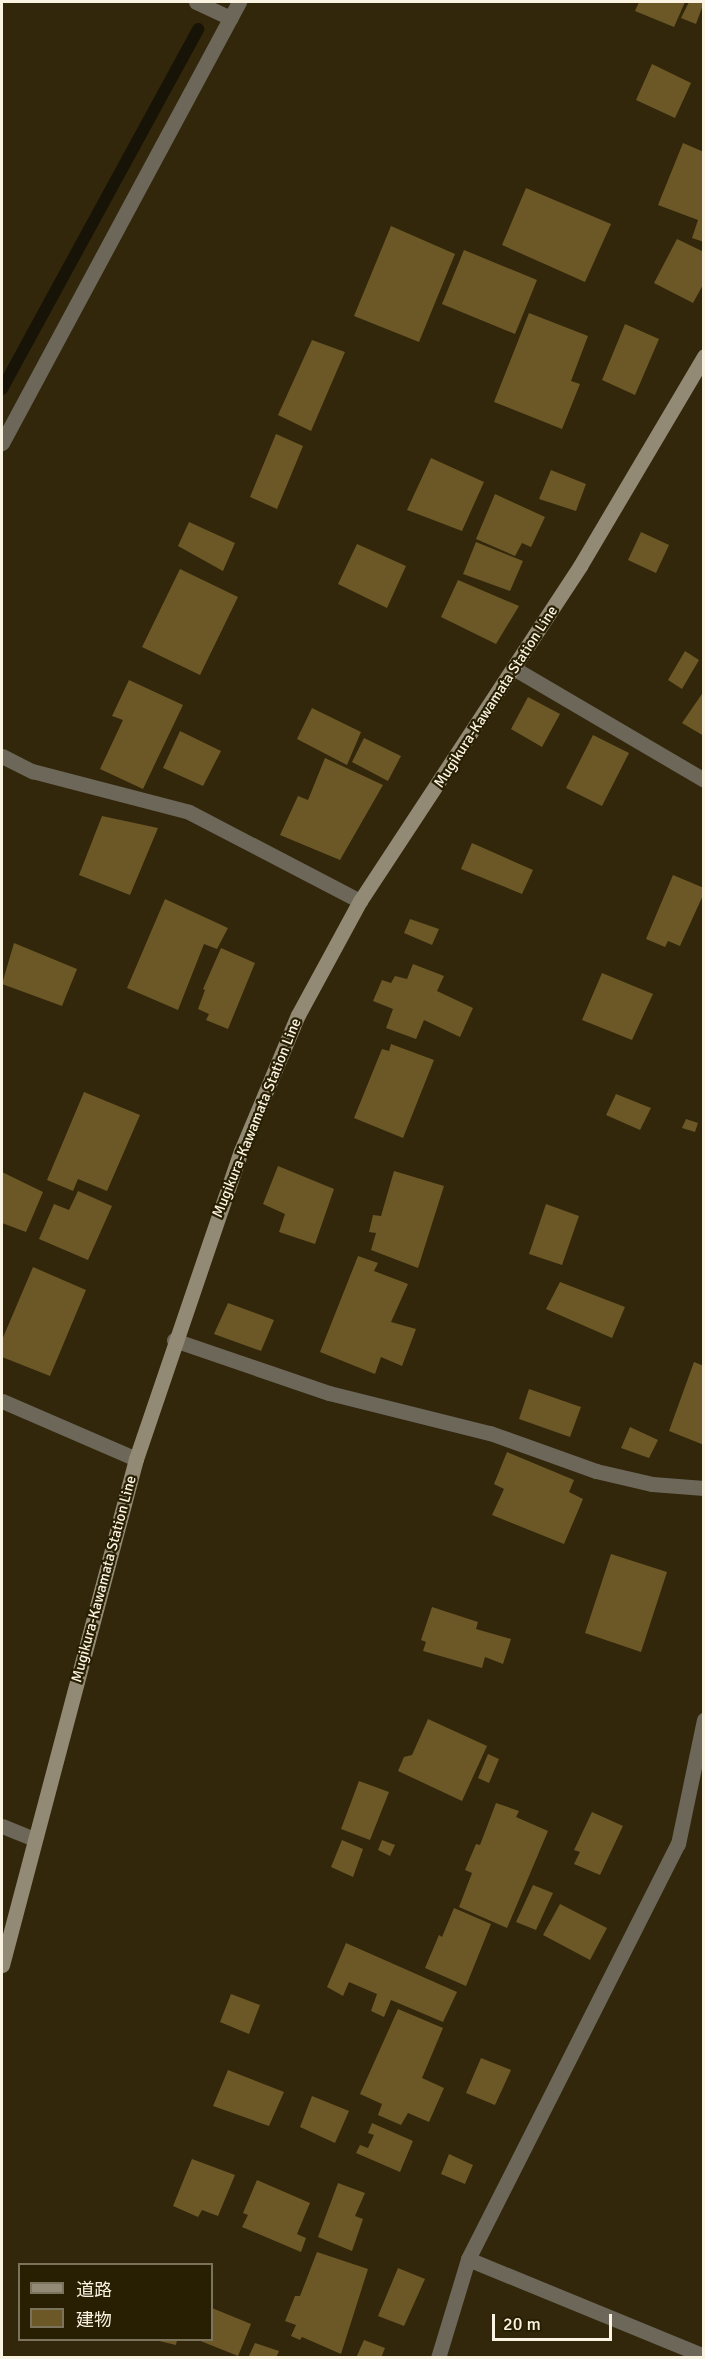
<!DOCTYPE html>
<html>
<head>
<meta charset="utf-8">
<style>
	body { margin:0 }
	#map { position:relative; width:705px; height:2359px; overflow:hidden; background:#32270b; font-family:Signika,"Noto Sans JP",sans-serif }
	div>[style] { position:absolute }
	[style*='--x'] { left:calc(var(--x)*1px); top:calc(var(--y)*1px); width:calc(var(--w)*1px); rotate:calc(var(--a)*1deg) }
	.stream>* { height:12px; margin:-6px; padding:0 6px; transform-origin:6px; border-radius:6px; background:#181307 }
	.building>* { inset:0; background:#6c5826 }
	.lane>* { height:15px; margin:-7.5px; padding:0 7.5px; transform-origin:7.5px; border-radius:7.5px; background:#6d675a }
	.street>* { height:15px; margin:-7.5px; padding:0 7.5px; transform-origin:7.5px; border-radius:7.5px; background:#6d675a }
	.secondary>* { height:15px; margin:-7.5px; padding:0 7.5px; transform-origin:7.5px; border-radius:7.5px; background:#938a76 }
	span { translate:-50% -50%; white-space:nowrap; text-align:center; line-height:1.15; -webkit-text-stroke:4.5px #281e02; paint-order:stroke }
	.street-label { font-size:15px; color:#faf3e2 }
	.frame { position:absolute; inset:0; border:3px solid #faf3e2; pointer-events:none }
	.legend { position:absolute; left:18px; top:2263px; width:195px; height:78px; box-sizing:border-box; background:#281e02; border:2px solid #7c735c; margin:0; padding:8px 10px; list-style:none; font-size:18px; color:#faf3e2 }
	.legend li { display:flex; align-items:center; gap:12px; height:30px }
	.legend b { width:30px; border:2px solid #7c735c }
	.scale { position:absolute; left:492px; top:2314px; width:120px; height:27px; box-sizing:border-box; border:3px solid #faf3e2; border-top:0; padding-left:8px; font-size:18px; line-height:21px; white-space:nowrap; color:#faf3e2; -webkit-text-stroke:4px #281e02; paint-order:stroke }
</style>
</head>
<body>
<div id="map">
	<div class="stream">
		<div style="--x:2;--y:389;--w:410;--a:-61.4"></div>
	</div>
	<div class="building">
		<div style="clip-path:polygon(639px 2px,685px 2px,674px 27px,635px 11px)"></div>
		<div style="clip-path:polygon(689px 2px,704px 2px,696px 24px,681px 18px)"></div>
		<div style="clip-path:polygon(652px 64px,691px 83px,675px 118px,636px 100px)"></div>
		<div style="clip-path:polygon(683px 143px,704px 152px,704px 242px,692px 238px,698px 220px,658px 205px)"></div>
		<div style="clip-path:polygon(526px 188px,611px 224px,585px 282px,502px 245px)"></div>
		<div style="clip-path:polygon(391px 226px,455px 254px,419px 342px,354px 316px)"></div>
		<div style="clip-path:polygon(677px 239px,704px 252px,704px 283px,693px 303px,654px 283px)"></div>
		<div style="clip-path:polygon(464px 250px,537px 280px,515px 334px,442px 304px)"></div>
		<div style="clip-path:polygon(529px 313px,588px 336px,571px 381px,580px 384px,562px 429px,494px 402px)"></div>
		<div style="clip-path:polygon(625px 324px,659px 339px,635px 395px,602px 380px)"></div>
		<div style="clip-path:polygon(312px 340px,345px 352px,311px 431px,278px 415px)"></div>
		<div style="clip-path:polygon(276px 434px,303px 446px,277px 509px,250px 497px)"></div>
		<div style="clip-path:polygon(431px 458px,484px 482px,462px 531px,407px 510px)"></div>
		<div style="clip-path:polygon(551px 470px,586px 484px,576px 511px,539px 499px)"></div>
		<div style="clip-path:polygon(495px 494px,545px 517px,531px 547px,522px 543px,515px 556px,476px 539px)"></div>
		<div style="clip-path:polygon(189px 522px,235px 543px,223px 571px,178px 546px)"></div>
		<div style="clip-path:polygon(641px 532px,669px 545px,656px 573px,628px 560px)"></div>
		<div style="clip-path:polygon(476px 542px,523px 561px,510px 591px,463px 574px)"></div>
		<div style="clip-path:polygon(357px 544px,406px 566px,387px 608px,338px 584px)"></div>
		<div style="clip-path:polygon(180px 569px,238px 597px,200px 675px,142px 647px)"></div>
		<div style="clip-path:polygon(458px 580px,519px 606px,496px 644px,441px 617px)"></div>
		<div style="clip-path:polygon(685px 651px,699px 660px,682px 689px,668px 680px)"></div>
		<div style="clip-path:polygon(129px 680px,183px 705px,143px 789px,100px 769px,123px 720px,112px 716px)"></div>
		<div style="clip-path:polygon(704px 691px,704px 736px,682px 723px)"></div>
		<div style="clip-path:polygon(528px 697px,560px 714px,542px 747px,511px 729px)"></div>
		<div style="clip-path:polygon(312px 708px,361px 732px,347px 765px,297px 739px)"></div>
		<div style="clip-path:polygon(180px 731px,221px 751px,203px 786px,163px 768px)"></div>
		<div style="clip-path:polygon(593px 735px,629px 753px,602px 806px,566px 788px)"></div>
		<div style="clip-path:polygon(364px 738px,401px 756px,388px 781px,352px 762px)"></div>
		<div style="clip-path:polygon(325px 758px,383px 785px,340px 860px,280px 835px,298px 796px,308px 800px)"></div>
		<div style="clip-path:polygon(102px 816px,158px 828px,130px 895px,79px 875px)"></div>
		<div style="clip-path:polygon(472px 843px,533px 870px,522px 894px,461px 869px)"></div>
		<div style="clip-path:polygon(673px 875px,704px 888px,704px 893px,680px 946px,668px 941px,665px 947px,646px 939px)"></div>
		<div style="clip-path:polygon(165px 899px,228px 928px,217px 949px,204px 944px,178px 1010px,127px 988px)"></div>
		<div style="clip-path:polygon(410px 919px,439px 929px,432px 945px,404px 933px)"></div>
		<div style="clip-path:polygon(14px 943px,77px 969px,62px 1006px,2px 984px)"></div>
		<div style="clip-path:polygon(221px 948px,255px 963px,228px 1029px,206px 1020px,209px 1014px,198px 1009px,205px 990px,203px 989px)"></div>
		<div style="clip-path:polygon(413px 964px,444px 976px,437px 991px,473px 1008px,460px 1037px,424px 1020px,416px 1039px,386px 1028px,393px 1009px,373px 1001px,382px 980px,391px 983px,395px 976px,407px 979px)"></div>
		<div style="clip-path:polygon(602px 973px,653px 994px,632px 1040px,582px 1020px)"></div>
		<div style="clip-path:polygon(391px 1044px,434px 1060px,403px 1138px,354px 1118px,382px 1049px,389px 1051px)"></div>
		<div style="clip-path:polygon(84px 1092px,140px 1115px,107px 1191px,78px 1179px,73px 1191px,47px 1180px)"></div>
		<div style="clip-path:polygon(616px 1094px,651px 1108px,640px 1130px,606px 1115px)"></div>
		<div style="clip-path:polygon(686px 1119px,698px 1123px,695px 1132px,682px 1128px)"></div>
		<div style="clip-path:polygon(278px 1166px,334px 1189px,315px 1244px,279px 1232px,285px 1214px,263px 1204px)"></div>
		<div style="clip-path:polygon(394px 1171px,444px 1186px,418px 1268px,371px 1250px,376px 1233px,369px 1232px,373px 1215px,381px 1216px)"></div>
		<div style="clip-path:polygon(2px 1172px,43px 1192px,26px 1232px,2px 1223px)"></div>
		<div style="clip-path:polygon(78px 1191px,112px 1206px,88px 1260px,39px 1239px,54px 1204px,69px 1210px)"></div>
		<div style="clip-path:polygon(546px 1204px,579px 1216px,562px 1265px,529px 1254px)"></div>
		<div style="clip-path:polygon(358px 1256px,378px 1263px,374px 1271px,408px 1284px,391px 1322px,416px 1329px,402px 1366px,381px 1357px,375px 1374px,320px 1352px)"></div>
		<div style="clip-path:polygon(33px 1267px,86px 1290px,50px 1376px,2px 1357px,2px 1340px)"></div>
		<div style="clip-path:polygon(560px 1282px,625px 1307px,612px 1338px,546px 1309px)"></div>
		<div style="clip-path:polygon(228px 1303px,274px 1320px,261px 1351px,214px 1334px)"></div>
		<div style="clip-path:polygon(694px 1362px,704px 1366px,704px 1445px,669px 1431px)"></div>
		<div style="clip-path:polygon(529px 1389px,581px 1407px,570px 1437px,519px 1419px)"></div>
		<div style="clip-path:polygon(630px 1427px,658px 1440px,649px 1458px,621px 1448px)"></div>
		<div style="clip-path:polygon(507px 1452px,574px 1480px,569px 1492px,583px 1499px,564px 1544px,492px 1515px,504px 1489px,494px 1484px)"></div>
		<div style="clip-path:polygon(611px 1554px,667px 1572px,641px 1652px,585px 1633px)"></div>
		<div style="clip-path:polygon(432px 1607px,478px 1622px,476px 1629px,511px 1639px,503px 1664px,485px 1657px,482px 1668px,423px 1651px,426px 1642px,421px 1640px)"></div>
		<div style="clip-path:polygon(428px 1719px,487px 1746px,462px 1801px,398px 1771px,404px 1757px,412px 1755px)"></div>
		<div style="clip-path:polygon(488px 1754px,499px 1759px,489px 1783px,478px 1778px)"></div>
		<div style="clip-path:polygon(359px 1781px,389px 1792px,370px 1840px,341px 1829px)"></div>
		<div style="clip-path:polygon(496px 1803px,519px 1811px,516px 1817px,548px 1831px,507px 1928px,459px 1907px,472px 1873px,465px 1870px,476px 1844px,480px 1845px)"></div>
		<div style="clip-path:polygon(592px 1812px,623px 1826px,600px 1875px,574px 1864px,580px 1852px,574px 1850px)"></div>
		<div style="clip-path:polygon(342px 1840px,363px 1849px,353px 1877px,331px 1867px)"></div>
		<div style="clip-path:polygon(382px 1840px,395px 1845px,390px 1856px,378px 1850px)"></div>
		<div style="clip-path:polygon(533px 1885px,553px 1893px,536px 1930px,516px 1922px)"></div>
		<div style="clip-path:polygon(560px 1904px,607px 1928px,590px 1960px,543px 1935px)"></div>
		<div style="clip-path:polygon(454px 1908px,491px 1924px,466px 1986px,425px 1968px,439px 1935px,442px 1937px)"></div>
		<div style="clip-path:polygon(346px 1943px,457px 1992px,443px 2022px,391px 2000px,384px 2017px,371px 2011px,377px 1994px,349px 1982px,343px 1996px,327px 1987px)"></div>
		<div style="clip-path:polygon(231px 1994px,260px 2005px,249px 2034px,220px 2022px)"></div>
		<div style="clip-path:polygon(398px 2009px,443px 2028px,422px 2078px,444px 2088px,429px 2122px,408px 2113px,401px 2125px,378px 2115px,382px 2104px,360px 2094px)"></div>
		<div style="clip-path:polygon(481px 2058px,511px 2070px,495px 2105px,466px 2093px)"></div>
		<div style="clip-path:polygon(228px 2070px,284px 2092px,269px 2126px,213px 2106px)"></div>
		<div style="clip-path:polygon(312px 2096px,349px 2111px,335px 2143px,300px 2127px)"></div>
		<div style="clip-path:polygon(372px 2123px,413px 2141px,400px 2172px,356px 2153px,360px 2145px,368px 2148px,374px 2135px,368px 2133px)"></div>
		<div style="clip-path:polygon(449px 2154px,473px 2165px,465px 2184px,441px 2174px)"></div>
		<div style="clip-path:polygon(192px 2159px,235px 2175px,218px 2216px,202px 2210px,198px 2217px,173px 2206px)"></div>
		<div style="clip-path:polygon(257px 2180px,310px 2203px,297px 2234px,306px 2238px,301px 2252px,242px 2227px,248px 2215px,243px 2213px)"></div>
		<div style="clip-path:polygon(338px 2183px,365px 2193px,355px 2216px,363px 2219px,352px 2251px,318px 2237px)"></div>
		<div style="clip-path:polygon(317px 2252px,368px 2269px,341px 2354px,302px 2337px,300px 2340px,291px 2336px,296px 2325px,285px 2321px,295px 2296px,300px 2296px)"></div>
		<div style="clip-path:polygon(398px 2268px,425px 2279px,404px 2326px,378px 2316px)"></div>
		<div style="clip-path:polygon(212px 2308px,251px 2324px,238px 2356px,198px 2340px,212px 2340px)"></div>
		<div style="clip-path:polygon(155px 2340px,177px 2340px,176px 2345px)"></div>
		<div style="clip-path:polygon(364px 2340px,385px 2348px,381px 2358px,356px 2358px)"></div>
		<div style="clip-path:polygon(255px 2343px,279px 2351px,276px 2358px,248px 2358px)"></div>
	</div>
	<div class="lane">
		<div style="--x:515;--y:669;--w:219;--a:30.4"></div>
	</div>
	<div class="street">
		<div style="--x:196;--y:2;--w:38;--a:25"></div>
		<div style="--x:2;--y:443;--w:501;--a:-61.75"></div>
		<div style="--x:2;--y:756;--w:34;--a:27"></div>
		<div style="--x:32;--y:771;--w:162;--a:14.6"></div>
		<div style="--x:189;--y:812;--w:193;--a:27.5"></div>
		<div style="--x:174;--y:1340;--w:164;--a:18.9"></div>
		<div style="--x:329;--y:1393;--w:166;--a:14"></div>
		<div style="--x:490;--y:1433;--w:113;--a:19.7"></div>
		<div style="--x:596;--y:1471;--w:57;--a:13.1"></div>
		<div style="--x:652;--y:1484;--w:52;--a:4.4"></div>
		<div style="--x:2;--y:1401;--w:146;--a:23.4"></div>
		<div style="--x:2;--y:1826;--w:35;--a:22"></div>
		<div style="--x:468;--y:2259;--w:255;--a:22.3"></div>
		<div style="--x:438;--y:2358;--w:103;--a:-73.1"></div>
		<div style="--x:468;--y:2259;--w:465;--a:-63.2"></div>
		<div style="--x:678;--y:1844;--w:127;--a:-78.2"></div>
	</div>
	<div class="secondary">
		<div style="--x:2;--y:1965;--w:523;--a:-75.17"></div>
		<div style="--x:136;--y:1459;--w:325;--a:-71.2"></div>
		<div style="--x:241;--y:1151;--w:147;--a:-67.3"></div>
		<div style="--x:298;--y:1015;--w:130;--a:-61.5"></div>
		<div style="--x:360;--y:901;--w:401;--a:-56.7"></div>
		<div style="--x:580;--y:566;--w:244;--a:-59.4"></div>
	</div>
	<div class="street-label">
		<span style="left:496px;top:697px;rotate:-57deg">Mugikura-Kawamata Station Line</span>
		<span style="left:257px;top:1118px;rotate:-68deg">Mugikura-Kawamata Station Line</span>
		<span style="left:104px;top:1579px;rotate:-75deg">Mugikura-Kawamata Station Line</span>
	</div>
	<div class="frame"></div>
	<ul class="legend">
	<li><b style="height:8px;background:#938a76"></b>道路</li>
	<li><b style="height:16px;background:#6c5826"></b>建物</li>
	</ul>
	<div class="scale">20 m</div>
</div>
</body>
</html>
